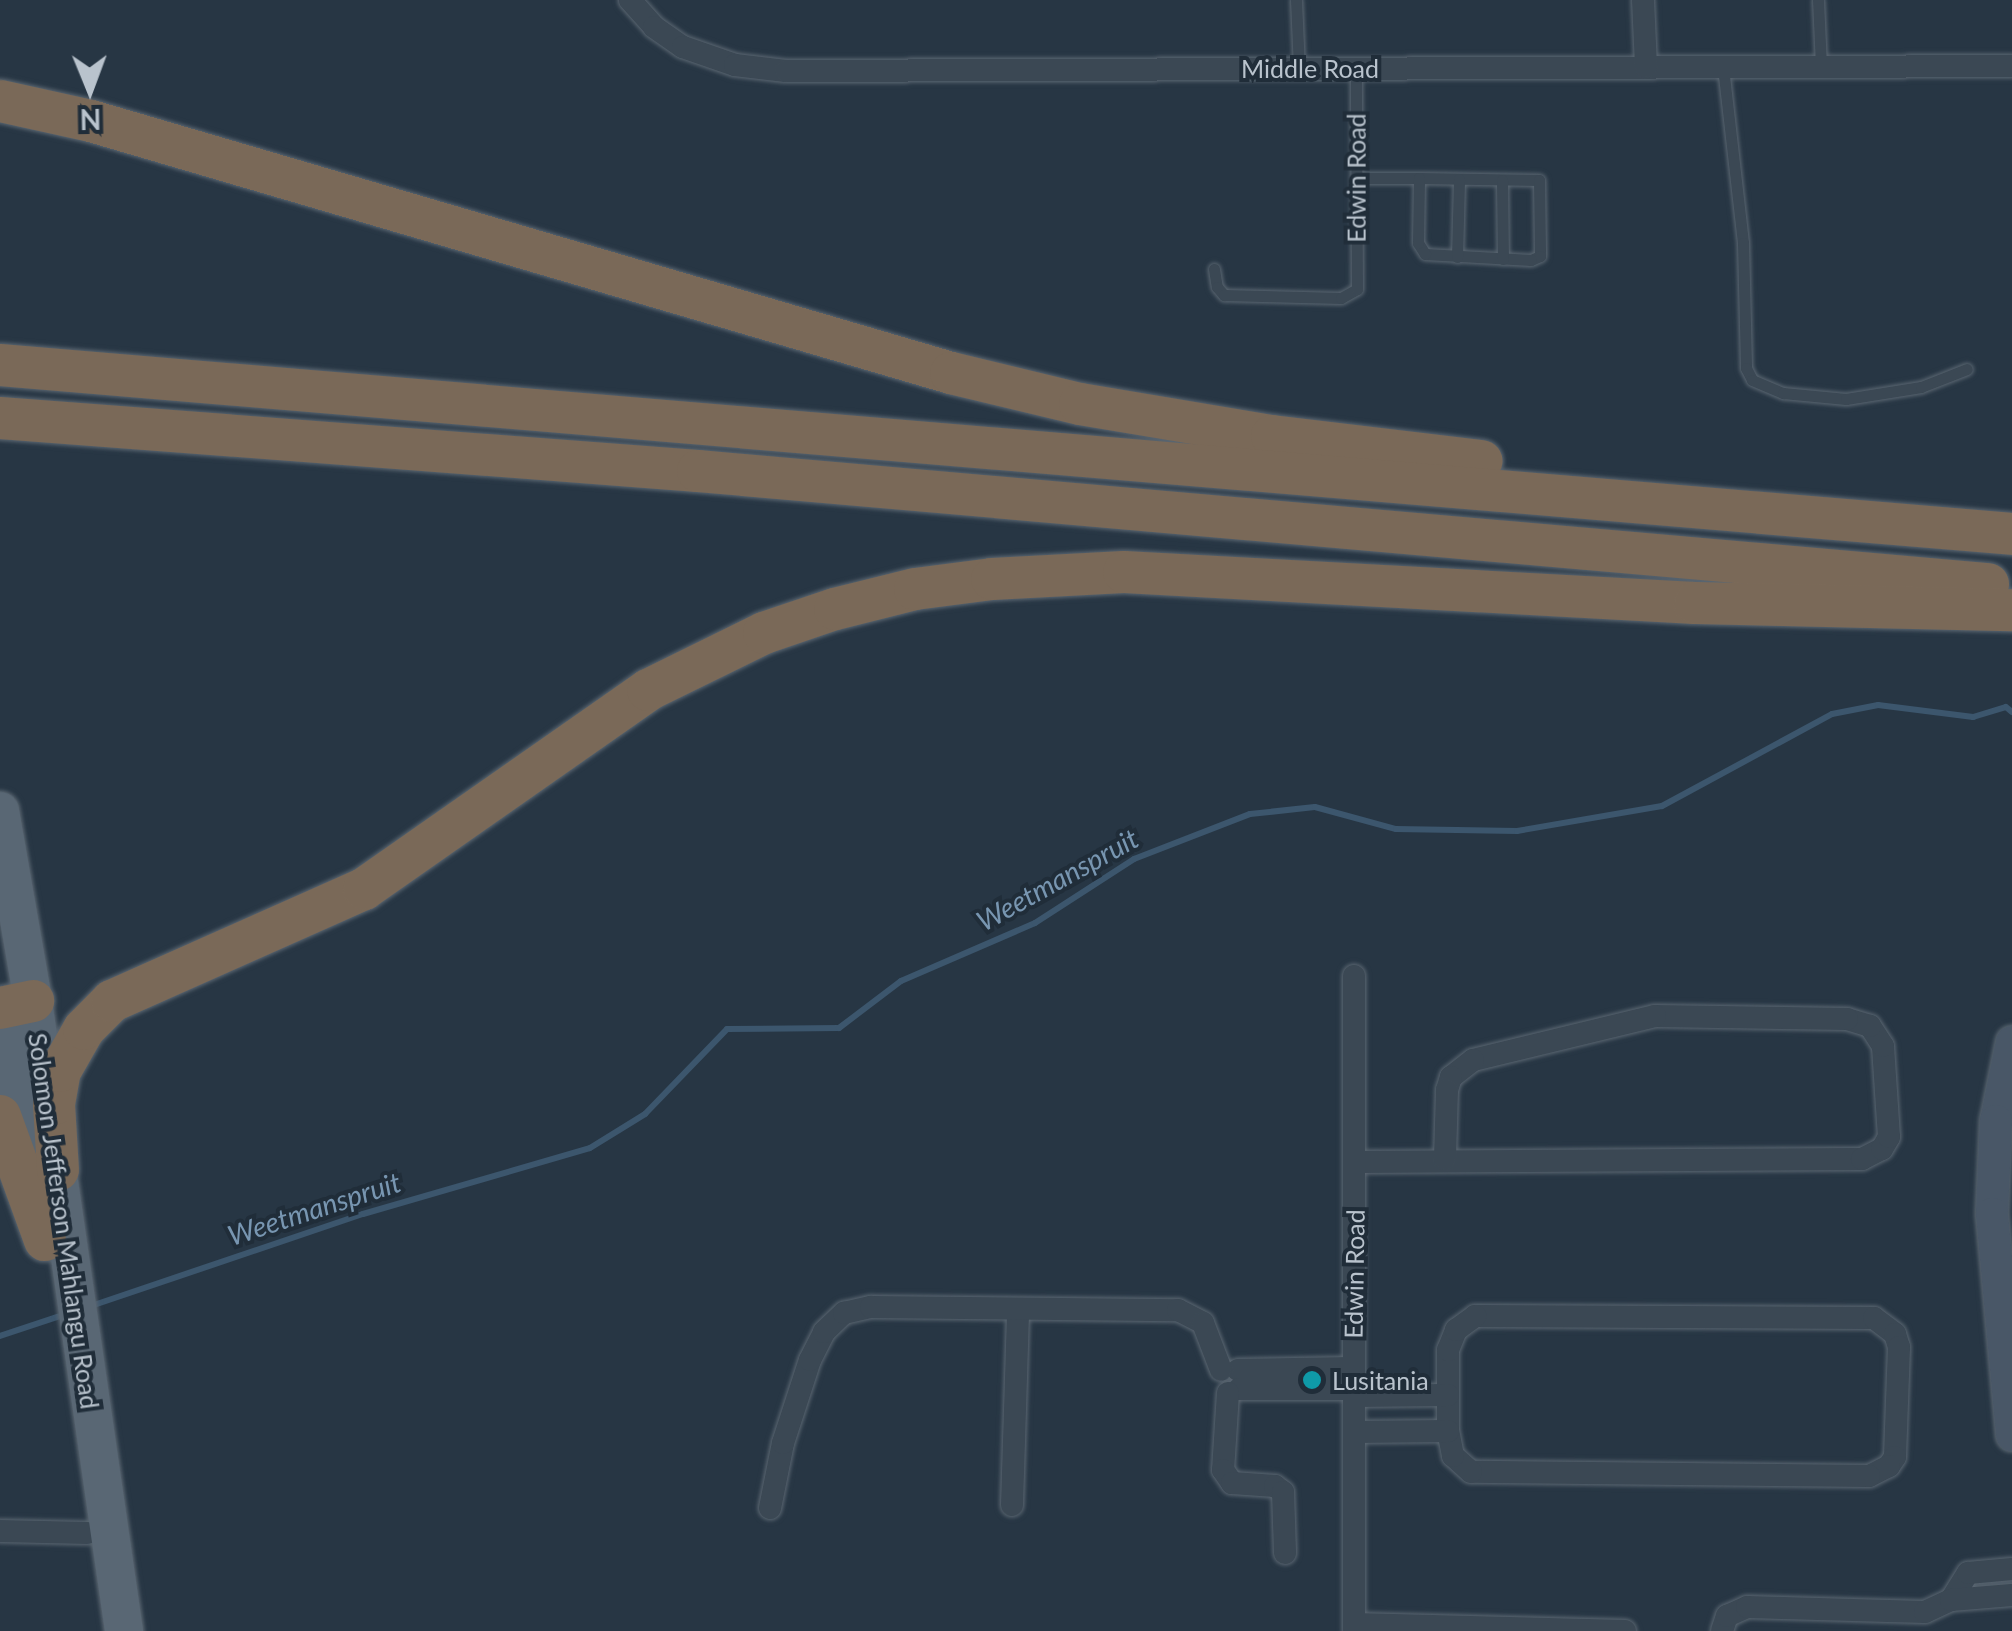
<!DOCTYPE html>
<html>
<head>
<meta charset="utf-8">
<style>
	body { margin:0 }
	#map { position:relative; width:2012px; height:1631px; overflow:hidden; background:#273644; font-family:Lato,sans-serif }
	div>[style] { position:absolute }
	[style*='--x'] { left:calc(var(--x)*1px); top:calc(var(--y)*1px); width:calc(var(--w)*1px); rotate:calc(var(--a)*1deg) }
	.stream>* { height:6px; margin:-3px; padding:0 3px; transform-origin:3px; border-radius:3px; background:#3c566d }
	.roads { filter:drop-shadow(0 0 2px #5a6671) drop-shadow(0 0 2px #5a6671) }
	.lane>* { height:11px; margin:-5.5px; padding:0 5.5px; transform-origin:5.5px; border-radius:5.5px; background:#3b4854 }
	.street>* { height:22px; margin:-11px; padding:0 11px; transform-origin:11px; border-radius:11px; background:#3b4854 }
	.secondary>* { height:32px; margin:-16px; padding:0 16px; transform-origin:16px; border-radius:16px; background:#495767 }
	.primary>* { height:38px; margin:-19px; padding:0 19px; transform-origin:19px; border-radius:19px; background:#596774 }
	.highway>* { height:42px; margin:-21px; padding:0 21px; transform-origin:21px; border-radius:21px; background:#7a6958 }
	.dots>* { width:28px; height:28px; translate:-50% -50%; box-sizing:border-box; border:5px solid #202d39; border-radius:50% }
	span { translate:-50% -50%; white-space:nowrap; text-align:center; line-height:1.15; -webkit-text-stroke:8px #202d39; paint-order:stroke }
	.street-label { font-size:25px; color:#b9c3cd }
	.poi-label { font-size:25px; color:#b9c3cd }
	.left { translate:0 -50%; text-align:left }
	.water-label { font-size:28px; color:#7896b1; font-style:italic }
	.north { position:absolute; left:40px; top:40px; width:100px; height:100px; -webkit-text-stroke:8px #202d39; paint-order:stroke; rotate:179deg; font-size:28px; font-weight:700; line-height:40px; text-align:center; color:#b9c3cd }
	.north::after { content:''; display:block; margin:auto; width:35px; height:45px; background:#b9c3cd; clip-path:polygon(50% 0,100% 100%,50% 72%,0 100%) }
</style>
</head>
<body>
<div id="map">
	<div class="stream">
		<div style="--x:88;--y:1307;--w:290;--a:-18.7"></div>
		<div style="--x:363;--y:1214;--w:236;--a:-16.2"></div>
		<div style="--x:590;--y:1148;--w:65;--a:-31.7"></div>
		<div style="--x:645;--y:1114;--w:118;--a:-46"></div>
		<div style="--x:727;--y:1029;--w:112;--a:-0.5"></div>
		<div style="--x:839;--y:1028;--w:78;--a:-37.2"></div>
		<div style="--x:901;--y:981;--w:146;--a:-23.4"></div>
		<div style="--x:1035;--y:923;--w:118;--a:-32.9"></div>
		<div style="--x:1134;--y:859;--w:124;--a:-21.2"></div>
		<div style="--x:1250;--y:814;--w:65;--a:-6.1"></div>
		<div style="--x:1315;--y:807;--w:84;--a:15.2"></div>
		<div style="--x:1396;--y:829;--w:121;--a:0.9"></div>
		<div style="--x:1517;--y:831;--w:147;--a:-9.8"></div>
		<div style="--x:1662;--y:806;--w:193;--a:-28.4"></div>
		<div style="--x:1832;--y:714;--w:47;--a:-11.1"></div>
		<div style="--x:1878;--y:705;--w:96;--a:7.2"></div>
		<div style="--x:1973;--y:717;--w:34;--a:-17"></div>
		<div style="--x:2006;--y:707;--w:8;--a:40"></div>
		<div style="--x:0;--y:1336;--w:70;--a:-18.4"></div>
	</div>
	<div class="roads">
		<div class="lane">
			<div style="--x:1296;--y:0;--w:68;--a:87.5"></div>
			<div style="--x:1818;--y:0;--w:67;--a:87.4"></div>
			<div style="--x:1723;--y:67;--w:177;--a:83.5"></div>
			<div style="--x:1743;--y:243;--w:125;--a:88.6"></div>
			<div style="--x:1746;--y:368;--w:13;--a:63"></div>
			<div style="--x:1752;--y:380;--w:34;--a:23"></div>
			<div style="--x:1783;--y:393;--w:63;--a:5.4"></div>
			<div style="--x:1846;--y:399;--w:76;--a:-9.1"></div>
			<div style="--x:1921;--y:387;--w:49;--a:-21.4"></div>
			<div style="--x:1356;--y:178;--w:63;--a:0"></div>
			<div style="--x:1419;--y:178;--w:120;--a:1"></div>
			<div style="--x:1539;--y:180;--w:76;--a:89.2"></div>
			<div style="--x:1540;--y:256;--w:10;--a:156"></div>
			<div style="--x:1531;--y:260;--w:106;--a:-176.8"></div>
			<div style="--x:1425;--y:254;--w:13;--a:-122"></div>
			<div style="--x:1418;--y:243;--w:65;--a:-89.1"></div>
			<div style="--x:1502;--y:180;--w:79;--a:89.3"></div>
			<div style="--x:1457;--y:257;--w:78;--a:-88.5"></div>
			<div style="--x:1214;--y:269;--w:18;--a:81"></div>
			<div style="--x:1217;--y:287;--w:11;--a:49"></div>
			<div style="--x:1224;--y:295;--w:117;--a:1.5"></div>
			<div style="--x:1341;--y:298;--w:18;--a:-29"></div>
			<div style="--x:1357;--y:289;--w:221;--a:-90.3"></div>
		</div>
		<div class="street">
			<div style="--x:630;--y:0;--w:36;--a:48"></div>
			<div style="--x:654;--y:27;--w:35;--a:35"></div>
			<div style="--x:683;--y:47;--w:55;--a:19.1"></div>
			<div style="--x:735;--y:65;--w:51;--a:6.7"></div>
			<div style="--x:786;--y:71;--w:1226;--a:-0.23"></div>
			<div style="--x:1643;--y:0;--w:67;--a:87.4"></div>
			<div style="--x:1355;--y:1162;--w:507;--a:-0.34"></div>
			<div style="--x:1862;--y:1159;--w:22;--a:-27"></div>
			<div style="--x:1882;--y:1149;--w:14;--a:-60"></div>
			<div style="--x:1889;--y:1137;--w:91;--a:-93.8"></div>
			<div style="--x:1883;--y:1046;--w:24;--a:-123"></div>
			<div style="--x:1870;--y:1026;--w:24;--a:-163"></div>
			<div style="--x:1847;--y:1019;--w:192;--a:-179.1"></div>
			<div style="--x:1655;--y:1016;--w:187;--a:166.4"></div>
			<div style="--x:1473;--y:1060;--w:28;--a:142"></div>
			<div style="--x:1451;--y:1077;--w:14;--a:107"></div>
			<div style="--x:1447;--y:1090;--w:69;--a:91.7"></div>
			<div style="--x:1475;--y:1316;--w:399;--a:0.3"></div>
			<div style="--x:1874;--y:1318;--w:26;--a:37"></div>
			<div style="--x:1895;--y:1334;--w:14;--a:73"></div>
			<div style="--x:1899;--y:1347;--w:110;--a:92.1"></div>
			<div style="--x:1895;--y:1457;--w:11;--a:124"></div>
			<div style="--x:1889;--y:1466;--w:22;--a:153"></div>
			<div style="--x:1869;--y:1476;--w:398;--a:-179.4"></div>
			<div style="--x:1471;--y:1472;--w:24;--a:-138"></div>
			<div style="--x:1453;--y:1456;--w:25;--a:-101"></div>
			<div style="--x:1448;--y:1431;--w:81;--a:-90"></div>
			<div style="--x:1448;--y:1350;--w:22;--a:-68"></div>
			<div style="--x:1456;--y:1330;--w:24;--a:-36"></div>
			<div style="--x:1238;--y:1370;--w:115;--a:-1"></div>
			<div style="--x:1239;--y:1389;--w:115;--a:0"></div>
			<div style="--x:1228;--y:1393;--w:77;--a:93.7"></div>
			<div style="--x:1223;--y:1470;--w:16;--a:55"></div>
			<div style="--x:1232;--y:1483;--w:43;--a:4"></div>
			<div style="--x:1275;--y:1486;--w:10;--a:37"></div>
			<div style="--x:1283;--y:1492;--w:61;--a:88.1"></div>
			<div style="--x:1354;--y:1396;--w:94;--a:-0.6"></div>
			<div style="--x:1354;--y:1432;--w:94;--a:-0.6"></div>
			<div style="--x:1012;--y:1505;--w:196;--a:-88.2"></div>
			<div style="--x:770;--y:1508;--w:66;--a:-78.7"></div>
			<div style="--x:783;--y:1443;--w:87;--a:-72"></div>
			<div style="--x:810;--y:1360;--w:31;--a:-63"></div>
			<div style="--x:824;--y:1332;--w:28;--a:-44"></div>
			<div style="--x:844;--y:1313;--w:28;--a:-13"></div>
			<div style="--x:871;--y:1307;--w:307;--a:0.6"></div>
			<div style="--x:1178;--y:1310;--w:28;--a:27"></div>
			<div style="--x:1203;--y:1323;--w:50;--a:69"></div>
			<div style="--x:0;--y:1531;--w:87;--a:1.3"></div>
			<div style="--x:1951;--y:1600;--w:32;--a:-58"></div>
			<div style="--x:1968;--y:1573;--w:44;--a:-5.2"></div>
			<div style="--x:1354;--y:1624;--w:271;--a:1.5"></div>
			<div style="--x:1354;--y:1631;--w:655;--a:-90"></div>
			<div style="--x:1722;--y:1631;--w:16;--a:-72"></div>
			<div style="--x:1727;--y:1616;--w:22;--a:-24"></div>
			<div style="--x:1747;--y:1607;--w:178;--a:1.6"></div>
			<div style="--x:1925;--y:1612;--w:29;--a:-25"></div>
			<div style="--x:1951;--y:1600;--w:61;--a:-4.7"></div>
		</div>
		<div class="secondary">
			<div style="--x:2012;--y:1042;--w:81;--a:101.4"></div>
			<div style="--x:1996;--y:1121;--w:93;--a:92.5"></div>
			<div style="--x:1992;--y:1214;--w:222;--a:84.8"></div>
		</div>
		<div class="primary">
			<div style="--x:0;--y:811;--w:193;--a:80.1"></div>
			<div style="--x:33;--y:1001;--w:637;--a:81.78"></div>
			<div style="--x:0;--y:1009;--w:152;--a:79"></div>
		</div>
		<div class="highway">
			<div style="--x:0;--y:101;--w:93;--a:12.4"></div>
			<div style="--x:91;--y:121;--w:896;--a:16.33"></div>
			<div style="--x:951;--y:373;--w:133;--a:13.5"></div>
			<div style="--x:1080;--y:404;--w:195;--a:9.5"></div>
			<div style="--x:1272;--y:436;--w:211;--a:6.8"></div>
			<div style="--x:0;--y:365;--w:2019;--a:4.8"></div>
			<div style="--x:0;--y:418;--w:700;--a:4.34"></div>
			<div style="--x:698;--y:471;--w:1295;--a:5.01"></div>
			<div style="--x:0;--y:1008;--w:34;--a:-12"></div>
			<div style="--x:0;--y:1116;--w:132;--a:70.1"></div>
			<div style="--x:58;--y:1170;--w:66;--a:-93.5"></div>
			<div style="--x:54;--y:1104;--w:34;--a:-80"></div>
			<div style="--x:60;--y:1071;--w:48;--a:-60.3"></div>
			<div style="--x:84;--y:1029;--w:40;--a:-45"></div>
			<div style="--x:112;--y:1001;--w:276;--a:-24"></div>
			<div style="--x:364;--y:889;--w:347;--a:-35"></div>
			<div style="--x:648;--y:690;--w:129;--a:-26.2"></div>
			<div style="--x:764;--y:633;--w:75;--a:-18.7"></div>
			<div style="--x:835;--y:609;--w:82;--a:-14"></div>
			<div style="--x:915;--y:589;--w:78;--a:-7.4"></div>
			<div style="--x:992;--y:579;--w:132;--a:-3"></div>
			<div style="--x:1124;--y:572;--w:572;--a:3.11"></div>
			<div style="--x:1695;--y:603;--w:317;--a:1.3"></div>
		</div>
	</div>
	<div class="dots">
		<div style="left:1312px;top:1380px;background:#0f9aa8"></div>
	</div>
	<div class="street-label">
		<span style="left:1310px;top:68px">Middle Road</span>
		<span style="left:1356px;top:178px;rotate:-90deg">Edwin Road</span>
		<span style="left:64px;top:1221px;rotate:82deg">Solomon Jefferson Mahlangu Road</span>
		<span style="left:1354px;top:1274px;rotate:-89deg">Edwin Road</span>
	</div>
	<div class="poi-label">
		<span class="left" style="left:1332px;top:1380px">Lusitania</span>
	</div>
	<div class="water-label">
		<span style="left:1057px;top:879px;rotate:-29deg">Weetmanspruit</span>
		<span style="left:314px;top:1208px;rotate:-18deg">Weetmanspruit</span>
	</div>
	<div class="north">N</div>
</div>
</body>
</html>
